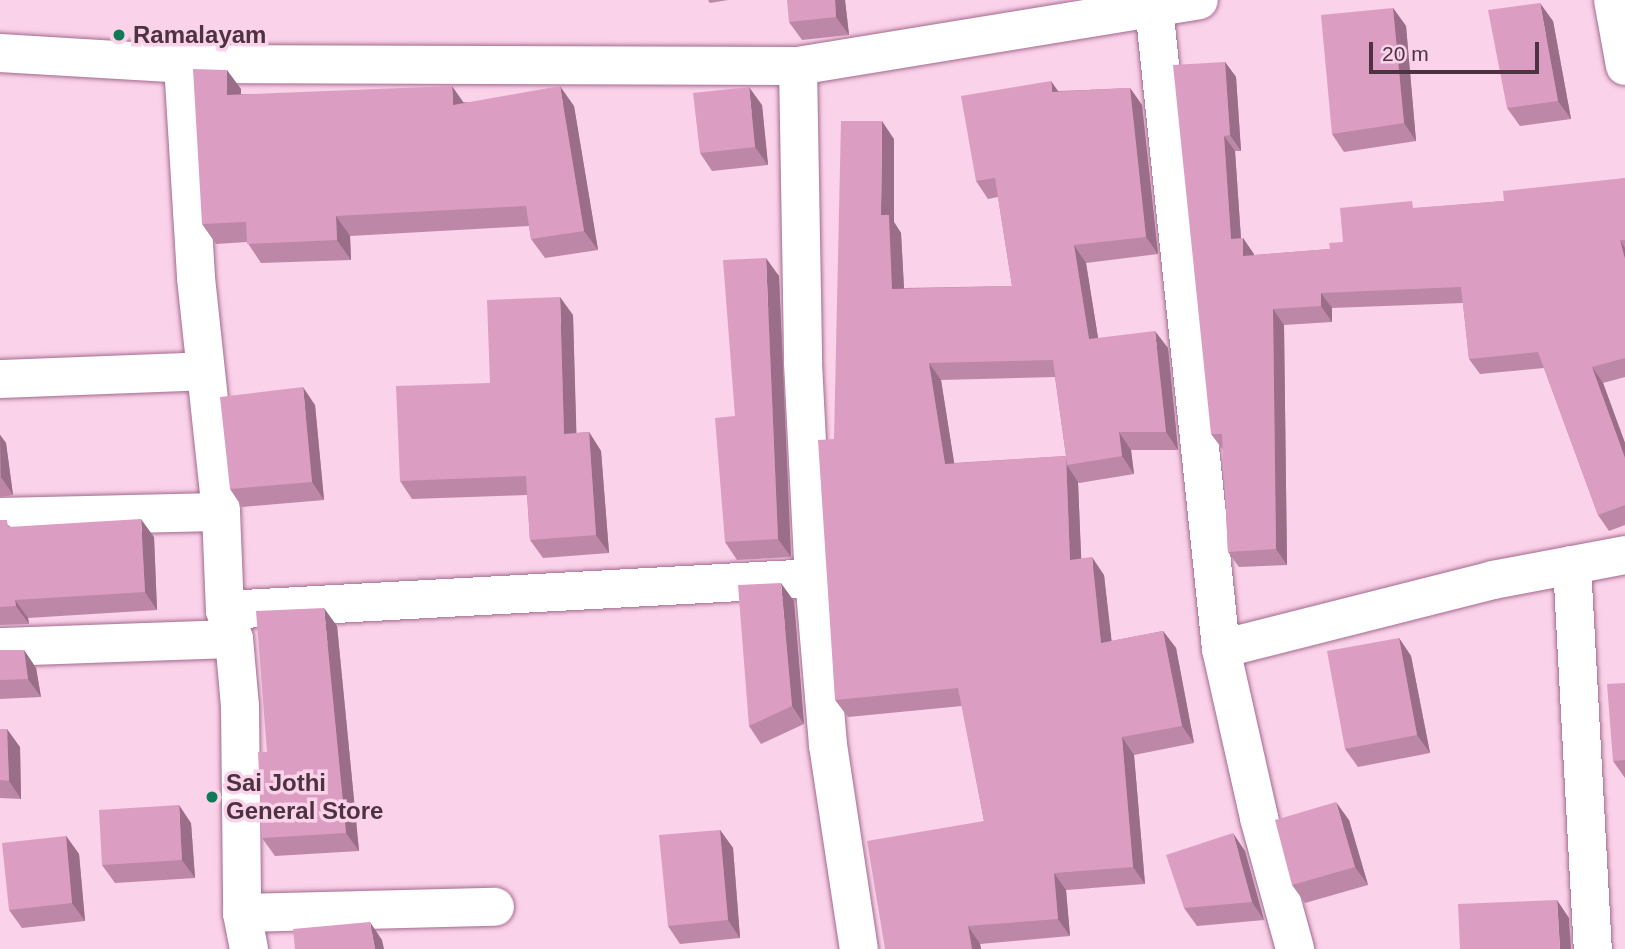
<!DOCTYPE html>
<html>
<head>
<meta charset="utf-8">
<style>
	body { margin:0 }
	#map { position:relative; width:1625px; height:949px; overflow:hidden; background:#fad2e9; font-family:Arial,sans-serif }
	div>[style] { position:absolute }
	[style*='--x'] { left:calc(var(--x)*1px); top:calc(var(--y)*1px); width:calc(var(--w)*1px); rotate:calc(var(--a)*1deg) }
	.roads { filter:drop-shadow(0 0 2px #a46a8e) drop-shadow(0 0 2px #a46a8e) }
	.minor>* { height:38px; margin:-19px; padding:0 19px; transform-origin:19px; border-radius:19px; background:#fff }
	.wall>* { inset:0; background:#bd87a8 }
	.shaded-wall>* { inset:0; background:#9a6e88 }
	.building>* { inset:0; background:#dc9dc3 }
	.dots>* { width:19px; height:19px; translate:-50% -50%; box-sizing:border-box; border:4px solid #fad2e9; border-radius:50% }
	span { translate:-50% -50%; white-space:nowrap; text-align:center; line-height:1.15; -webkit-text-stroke:7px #fad2e9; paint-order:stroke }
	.poi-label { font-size:24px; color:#4d3342; font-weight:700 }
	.left { translate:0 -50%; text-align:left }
	.scale { position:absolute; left:1369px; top:42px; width:170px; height:32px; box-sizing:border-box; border:4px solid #4d3342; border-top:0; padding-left:9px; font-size:21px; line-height:24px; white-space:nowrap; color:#4d3342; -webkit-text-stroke:5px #fad2e9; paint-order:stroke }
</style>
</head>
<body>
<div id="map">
	<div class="roads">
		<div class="minor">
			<div style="--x:1613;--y:0;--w:67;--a:79.7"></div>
			<div style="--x:1154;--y:7;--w:645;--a:84.04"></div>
			<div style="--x:1221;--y:649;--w:173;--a:77.3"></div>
			<div style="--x:1259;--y:818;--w:136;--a:74.6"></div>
			<div style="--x:0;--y:53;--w:183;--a:3.4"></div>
			<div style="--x:183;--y:64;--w:615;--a:0.19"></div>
			<div style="--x:798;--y:66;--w:406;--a:-9.3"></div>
			<div style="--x:183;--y:64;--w:214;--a:86.5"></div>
			<div style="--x:196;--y:278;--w:235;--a:83.9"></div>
			<div style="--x:221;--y:512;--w:98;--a:87.7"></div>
			<div style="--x:225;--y:610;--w:30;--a:73"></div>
			<div style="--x:234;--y:639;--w:67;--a:84.9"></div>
			<div style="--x:240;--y:706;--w:207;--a:89.4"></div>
			<div style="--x:242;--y:913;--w:37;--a:79"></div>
			<div style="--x:798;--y:66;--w:297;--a:89"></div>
			<div style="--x:803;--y:363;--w:215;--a:87.1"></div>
			<div style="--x:814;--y:578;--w:168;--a:85.2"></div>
			<div style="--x:828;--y:745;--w:206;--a:81.4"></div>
			<div style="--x:0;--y:379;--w:205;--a:-2.2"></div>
			<div style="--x:0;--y:517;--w:221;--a:-1.3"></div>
			<div style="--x:1572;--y:565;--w:385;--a:86.9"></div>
			<div style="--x:225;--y:610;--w:590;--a:-3.11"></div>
			<div style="--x:0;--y:647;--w:234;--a:-2"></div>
			<div style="--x:1221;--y:649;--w:281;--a:-14.2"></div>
			<div style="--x:1493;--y:580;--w:134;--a:-10.7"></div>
			<div style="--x:242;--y:913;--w:253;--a:-1.4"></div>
		</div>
	</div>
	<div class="wall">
		<div style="clip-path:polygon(708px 0,728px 0,710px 3px)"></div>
		<div style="clip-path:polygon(845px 0,849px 35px,802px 40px,789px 22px)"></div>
		<div style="clip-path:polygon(1393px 8px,1406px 26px,1416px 141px,1344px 152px,1332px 134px)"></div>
		<div style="clip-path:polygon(1553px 21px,1571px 119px,1520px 126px,1507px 108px)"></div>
		<div style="clip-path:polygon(1225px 62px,1236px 77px,1241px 151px,1235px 151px,1241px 239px,1243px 238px,1254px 255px,1330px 249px,1418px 208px,1504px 201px,1625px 178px,1625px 377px,1603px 383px,1625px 443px,1625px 525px,1609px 531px,1598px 515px,1544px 368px,1480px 374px,1469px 359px,1463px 303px,1332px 308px,1332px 322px,1284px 325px,1287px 565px,1239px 567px,1228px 552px,1223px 450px,1211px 434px)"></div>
		<div style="clip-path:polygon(evenodd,1130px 88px,1142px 105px,1158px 254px,1086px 263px,1098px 338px,1168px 348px,1178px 450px,1131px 450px,1134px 474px,1079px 483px,1078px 482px,1081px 558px,1104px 575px,1111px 641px,1163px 631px,1176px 648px,1194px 743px,1134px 755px,1145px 884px,1066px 890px,1070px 936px,980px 944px,981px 949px,885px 949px,984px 821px,962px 706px,848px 717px,835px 700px,834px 439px,894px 139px,894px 222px,901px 233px,904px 288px,1012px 286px,998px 197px,988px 199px,976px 181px,1058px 91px,1130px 88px,1055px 377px,1066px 456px,954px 463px,941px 380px,1055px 377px)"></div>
		<div style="clip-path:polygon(241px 89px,241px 94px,574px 106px,598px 250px,545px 258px,531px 239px,529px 226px,350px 236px,351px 260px,261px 263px,247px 242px,216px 244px,202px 224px)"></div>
		<div style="clip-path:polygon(762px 105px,768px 165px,712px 171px,700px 153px)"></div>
		<div style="clip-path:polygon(779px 276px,791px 557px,737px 560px,725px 542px,735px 416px)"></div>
		<div style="clip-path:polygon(573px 315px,576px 433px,589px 432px,601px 451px,609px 553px,543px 558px,530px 540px,527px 495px,412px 499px,400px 481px,490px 383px)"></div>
		<div style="clip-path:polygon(315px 405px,324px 500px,242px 507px,230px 489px)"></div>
		<div style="clip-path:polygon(0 435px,6px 443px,13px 495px,0 497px)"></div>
		<div style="clip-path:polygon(0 520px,11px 527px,154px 537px,157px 610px,28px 618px,29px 624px,0 625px)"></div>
		<div style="clip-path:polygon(794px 601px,804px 724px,761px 744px,749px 726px)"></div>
		<div style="clip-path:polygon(337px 626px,359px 851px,275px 856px,262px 838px,267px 752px)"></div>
		<div style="clip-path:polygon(1399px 638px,1411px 656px,1430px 753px,1358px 767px,1345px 749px)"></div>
		<div style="clip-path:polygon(0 650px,24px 650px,36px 668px,41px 697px,0 699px)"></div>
		<div style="clip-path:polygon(1625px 683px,1625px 778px,1613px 761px)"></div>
		<div style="clip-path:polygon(0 729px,20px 747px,21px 799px,0 798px)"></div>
		<div style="clip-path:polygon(1349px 820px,1368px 885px,1305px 903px,1292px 885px)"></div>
		<div style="clip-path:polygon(191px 823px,195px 878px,115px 883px,102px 865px)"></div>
		<div style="clip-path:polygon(720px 830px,733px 848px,740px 938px,680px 944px,668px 926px)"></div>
		<div style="clip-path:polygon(66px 836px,79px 854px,85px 921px,22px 928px,9px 910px)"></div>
		<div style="clip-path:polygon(1245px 851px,1264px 920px,1197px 926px,1184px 908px)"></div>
	</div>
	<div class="shaded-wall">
		<div style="clip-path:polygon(835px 0,845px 0,849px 35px,836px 17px)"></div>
		<div style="clip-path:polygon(1540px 3px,1553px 21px,1571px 119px,1558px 101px)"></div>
		<div style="clip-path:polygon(1393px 8px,1406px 26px,1416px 141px,1404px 123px)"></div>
		<div style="clip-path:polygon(1225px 62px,1236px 77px,1241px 151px,1230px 135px)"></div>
		<div style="clip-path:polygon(227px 70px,241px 89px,241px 115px,227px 95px)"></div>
		<div style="clip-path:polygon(1051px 81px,1063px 98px,1052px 92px)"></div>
		<div style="clip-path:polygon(452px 86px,466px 106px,453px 105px)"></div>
		<div style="clip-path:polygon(560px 86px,574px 106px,598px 250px,584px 231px)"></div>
		<div style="clip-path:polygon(749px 87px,762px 105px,768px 165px,755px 147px)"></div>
		<div style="clip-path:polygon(1130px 88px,1142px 105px,1158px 254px,1146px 237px)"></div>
		<div style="clip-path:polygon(882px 121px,894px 139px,894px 222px,901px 233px,905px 306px,892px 289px,881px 215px)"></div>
		<div style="clip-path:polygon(1224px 136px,1235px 151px,1242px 254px,1231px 239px)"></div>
		<div style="clip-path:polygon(336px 216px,350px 236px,351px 260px,337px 240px)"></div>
		<div style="clip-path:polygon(1243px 238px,1254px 254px,1254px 271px,1243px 256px)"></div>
		<div style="clip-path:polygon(1620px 240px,1625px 248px,1625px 259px)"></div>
		<div style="clip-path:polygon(1074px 245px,1086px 263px,1101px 356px,1089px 339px)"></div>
		<div style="clip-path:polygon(766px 258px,779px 276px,791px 557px,778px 539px)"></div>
		<div style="clip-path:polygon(1321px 293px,1332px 308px,1332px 322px,1321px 306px)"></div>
		<div style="clip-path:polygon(560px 297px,573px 315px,577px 452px,564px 434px)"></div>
		<div style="clip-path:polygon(1273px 309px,1284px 325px,1287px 565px,1276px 549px)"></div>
		<div style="clip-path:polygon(1155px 331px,1168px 348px,1178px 450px,1166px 432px)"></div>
		<div style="clip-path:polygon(929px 363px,941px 380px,957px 481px,945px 464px)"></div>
		<div style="clip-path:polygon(1592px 367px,1603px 383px,1625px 443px,1625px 458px)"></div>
		<div style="clip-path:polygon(303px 387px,315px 405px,324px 500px,312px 482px)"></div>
		<div style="clip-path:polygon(589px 432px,601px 451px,609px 553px,596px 535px)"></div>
		<div style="clip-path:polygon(1119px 432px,1131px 450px,1134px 474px,1122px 456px)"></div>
		<div style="clip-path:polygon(0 435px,6px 443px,13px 495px,1px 477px)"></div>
		<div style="clip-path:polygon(1066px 456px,1067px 465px,1078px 482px,1082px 577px,1070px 560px)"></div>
		<div style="clip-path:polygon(141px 519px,154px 537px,157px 610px,145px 592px)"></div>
		<div style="clip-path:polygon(1092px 557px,1104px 575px,1114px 661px,1101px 643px)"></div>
		<div style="clip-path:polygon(781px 583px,794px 601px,804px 724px,792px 706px)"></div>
		<div style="clip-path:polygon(15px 600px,28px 618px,29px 624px,16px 606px)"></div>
		<div style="clip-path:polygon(324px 608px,337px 626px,359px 851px,346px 833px)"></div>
		<div style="clip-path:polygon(1163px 631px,1176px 648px,1194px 743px,1182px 726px)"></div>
		<div style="clip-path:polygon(1399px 638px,1411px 656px,1430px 753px,1417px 735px)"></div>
		<div style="clip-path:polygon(24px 650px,36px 668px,41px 697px,28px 679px)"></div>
		<div style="clip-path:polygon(7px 729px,20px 747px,21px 799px,9px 781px)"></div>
		<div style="clip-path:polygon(1122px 737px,1134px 755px,1145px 884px,1133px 867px)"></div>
		<div style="clip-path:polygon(1336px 802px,1349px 820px,1368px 885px,1355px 867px)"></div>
		<div style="clip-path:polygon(179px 805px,191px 823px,195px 878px,182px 860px)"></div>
		<div style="clip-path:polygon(720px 830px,733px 848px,740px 938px,728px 920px)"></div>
		<div style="clip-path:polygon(1233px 833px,1245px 851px,1264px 920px,1252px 902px)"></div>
		<div style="clip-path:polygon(66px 836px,79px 854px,85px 921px,72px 903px)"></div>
		<div style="clip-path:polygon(1054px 873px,1066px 890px,1070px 936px,1058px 919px)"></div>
		<div style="clip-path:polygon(1557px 900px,1569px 918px,1571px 949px,1560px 949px)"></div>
		<div style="clip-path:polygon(370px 922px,382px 940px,384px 949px,375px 949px)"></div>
		<div style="clip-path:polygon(968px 926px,980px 944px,981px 949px,972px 949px)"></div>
	</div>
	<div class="building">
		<div style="clip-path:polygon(787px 0,835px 0,836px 17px,789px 22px)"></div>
		<div style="clip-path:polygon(1540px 3px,1558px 101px,1507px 108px,1488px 10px)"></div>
		<div style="clip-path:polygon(1393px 8px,1404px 123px,1332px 134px,1321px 15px)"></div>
		<div style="clip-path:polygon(1225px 62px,1230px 135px,1224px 136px,1231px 239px,1243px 238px,1243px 256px,1330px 249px,1329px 243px,1343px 242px,1340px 208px,1412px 201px,1413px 208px,1504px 201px,1503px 191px,1625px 178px,1625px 240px,1620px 240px,1625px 259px,1625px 358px,1592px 367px,1625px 458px,1625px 505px,1598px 515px,1538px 352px,1469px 359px,1461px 287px,1321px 293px,1321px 306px,1273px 309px,1276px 549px,1228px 552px,1222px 434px,1211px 434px,1173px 65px)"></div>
		<div style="clip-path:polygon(193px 69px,227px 70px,227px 95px,452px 86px,453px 105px,560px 86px,584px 231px,531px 239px,526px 206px,336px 216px,337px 240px,247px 244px,246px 222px,202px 224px)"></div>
		<div style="clip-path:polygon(evenodd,1051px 81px,1052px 92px,1130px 88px,1146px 237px,1074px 245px,1089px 339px,1155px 331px,1166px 432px,1119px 432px,1122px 456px,1067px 465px,1066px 456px,1070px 560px,1092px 557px,1101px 643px,1163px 631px,1182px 726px,1122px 737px,1133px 867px,1054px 873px,1058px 919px,968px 926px,972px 949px,885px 949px,867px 841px,984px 821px,958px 688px,835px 700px,818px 440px,834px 439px,841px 121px,882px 121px,881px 215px,889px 215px,892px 289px,1012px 286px,995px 178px,976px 181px,961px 96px,1051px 81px,1053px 360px,1066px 456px,945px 464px,929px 363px,1053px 360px)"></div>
		<div style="clip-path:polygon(749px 87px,755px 147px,700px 153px,693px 93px)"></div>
		<div style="clip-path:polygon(766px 258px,778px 539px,725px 542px,715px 418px,735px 416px,723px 260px)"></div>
		<div style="clip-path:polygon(560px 297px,564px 434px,589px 432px,596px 535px,530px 540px,526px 476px,400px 481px,396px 386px,490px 383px,487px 300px)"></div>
		<div style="clip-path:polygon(303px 387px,312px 482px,230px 489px,220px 397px)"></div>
		<div style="clip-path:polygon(141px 519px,145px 592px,15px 600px,16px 606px,0 607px,0 520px,7px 520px,8px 527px)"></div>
		<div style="clip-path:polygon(781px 583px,792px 706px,749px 726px,738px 585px)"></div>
		<div style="clip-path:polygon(324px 608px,346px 833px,262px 838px,258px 752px,267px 752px,256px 611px)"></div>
		<div style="clip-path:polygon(1399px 638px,1417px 735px,1345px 749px,1327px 651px)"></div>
		<div style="clip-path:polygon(0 650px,24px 650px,28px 679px,0 680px)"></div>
		<div style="clip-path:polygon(1625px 683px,1625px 760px,1613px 761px,1607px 684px)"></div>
		<div style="clip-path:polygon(0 729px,7px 729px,9px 781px,0 780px)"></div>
		<div style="clip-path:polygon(1336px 802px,1355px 867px,1292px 885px,1275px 820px)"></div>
		<div style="clip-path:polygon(179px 805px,182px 860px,102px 865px,99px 810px)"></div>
		<div style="clip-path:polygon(720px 830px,728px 920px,668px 926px,659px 835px)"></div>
		<div style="clip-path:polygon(1233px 833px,1252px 902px,1184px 908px,1166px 855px)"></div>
		<div style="clip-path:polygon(66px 836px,72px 903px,9px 910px,2px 843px)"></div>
		<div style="clip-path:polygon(1557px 900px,1560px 949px,1460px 949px,1458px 904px)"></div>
		<div style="clip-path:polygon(370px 922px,375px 949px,295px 949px,293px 929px)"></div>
	</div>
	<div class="dots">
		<div style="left:119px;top:35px;background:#0f7b56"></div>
		<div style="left:212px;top:797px;background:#0f7b56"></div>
	</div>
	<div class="poi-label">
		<span class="left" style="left:133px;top:35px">Ramalayam</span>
		<span class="left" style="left:226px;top:797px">Sai Jothi<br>General Store</span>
	</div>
	<div class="scale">20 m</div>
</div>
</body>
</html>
